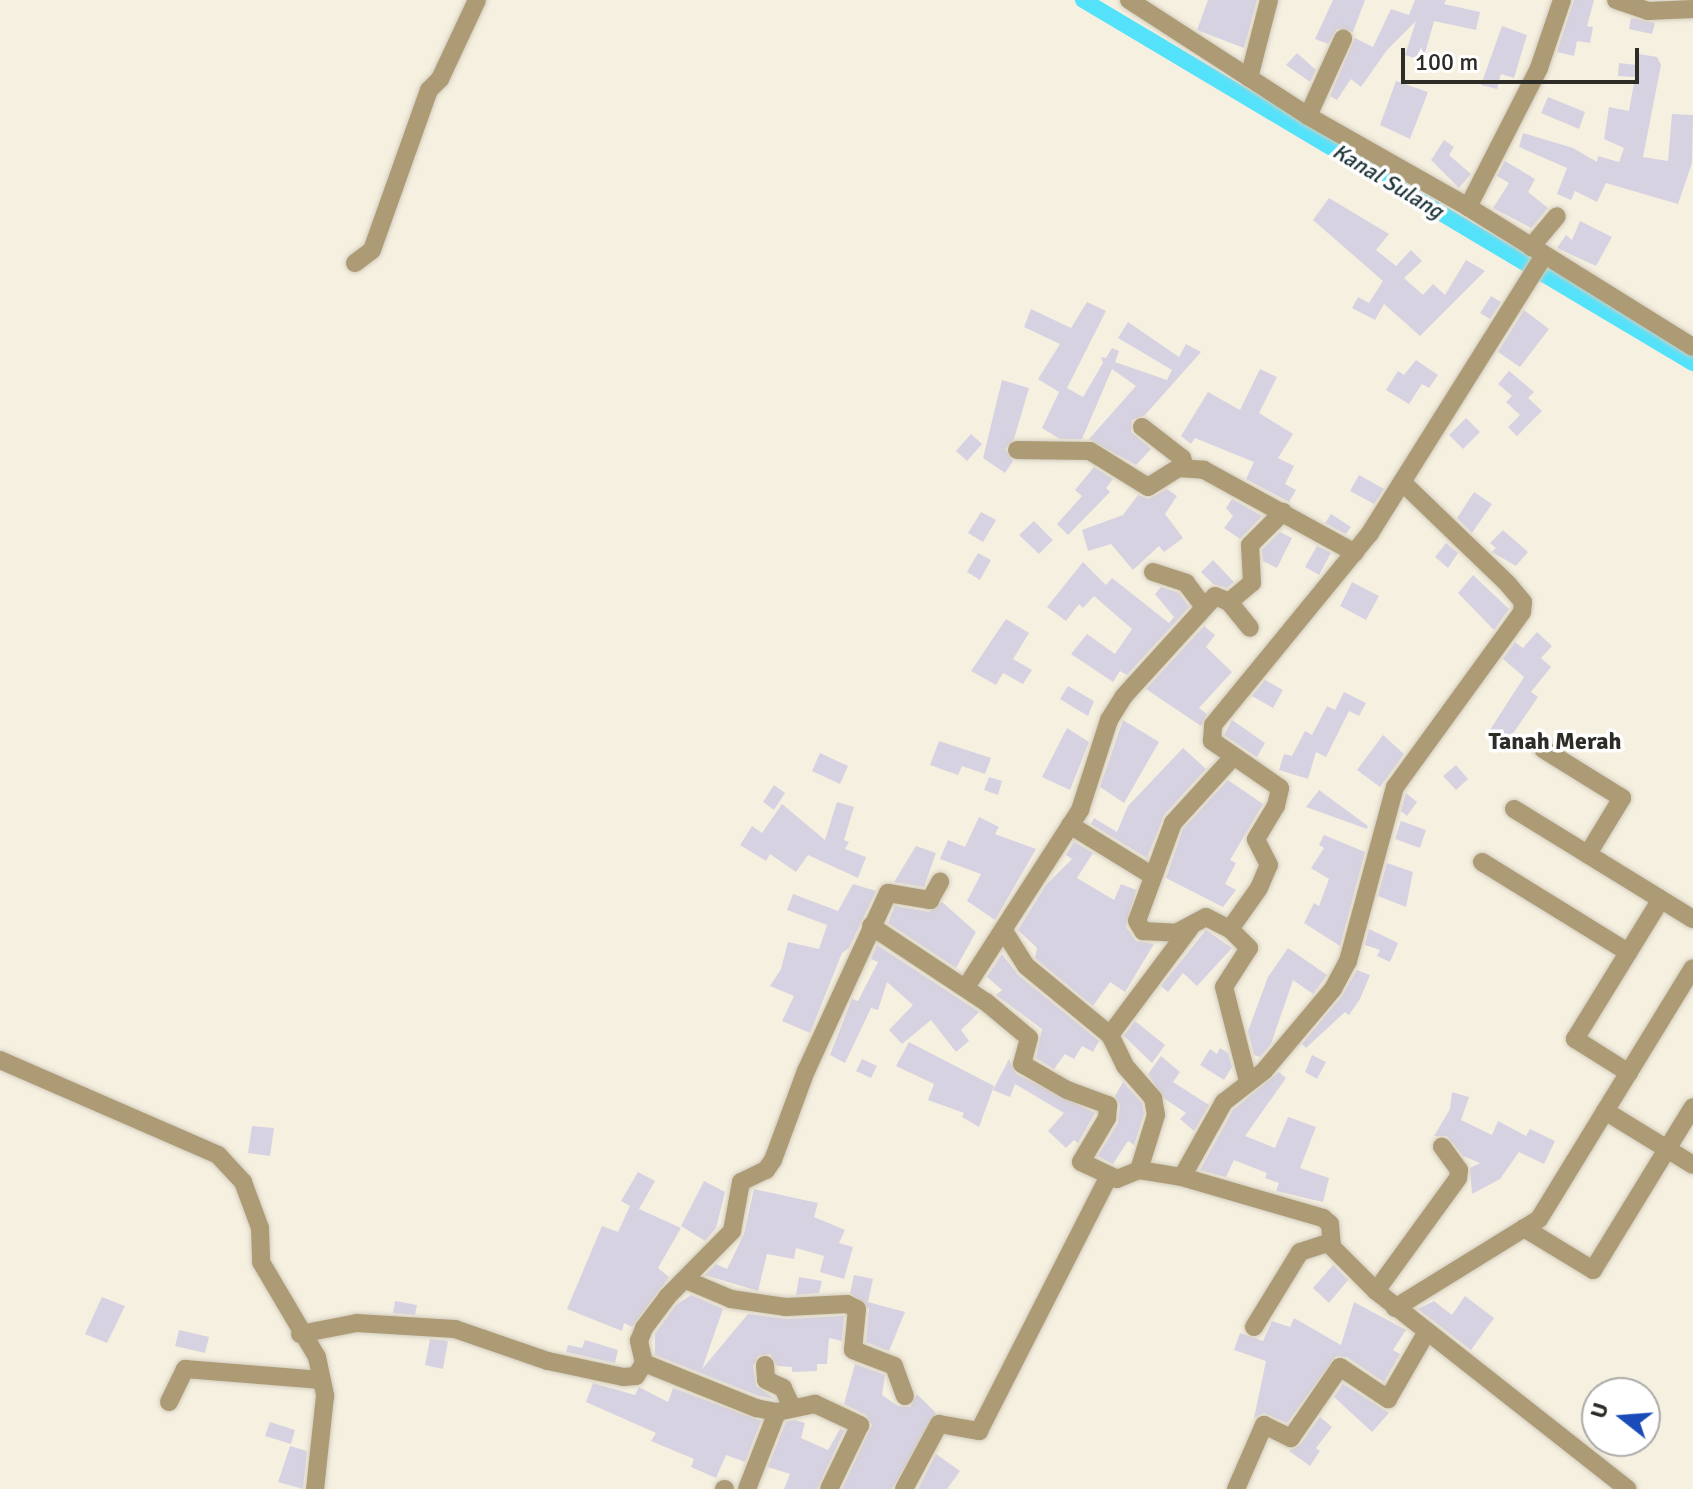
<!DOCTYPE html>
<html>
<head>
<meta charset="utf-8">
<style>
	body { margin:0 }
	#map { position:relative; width:1693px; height:1489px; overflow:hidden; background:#f6f0e0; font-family:Signika,sans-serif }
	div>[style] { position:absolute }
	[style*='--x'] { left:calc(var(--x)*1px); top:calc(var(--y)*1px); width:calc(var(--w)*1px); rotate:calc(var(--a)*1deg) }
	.canal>* { height:16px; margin:-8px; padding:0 8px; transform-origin:8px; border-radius:8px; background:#54e2fb }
	.building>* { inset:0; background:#d7d2e2 }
	.roads { filter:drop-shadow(0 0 2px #d2cdbf) drop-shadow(0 0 2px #d2cdbf) }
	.street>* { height:18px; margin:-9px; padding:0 9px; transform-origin:9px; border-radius:9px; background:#ad9b76 }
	span { translate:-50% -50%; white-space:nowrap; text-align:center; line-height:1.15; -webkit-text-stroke:7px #fff; paint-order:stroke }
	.water-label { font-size:22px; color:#1c3439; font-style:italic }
	.quarter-label { font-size:24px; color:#2e2c26; font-weight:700 }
	.north { position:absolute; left:1581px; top:1377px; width:80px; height:80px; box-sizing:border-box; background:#fff; border:2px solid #ababa8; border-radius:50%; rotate:287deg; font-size:22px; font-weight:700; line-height:32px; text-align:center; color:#2e2c26 }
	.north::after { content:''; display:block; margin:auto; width:28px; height:36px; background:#1a4bb8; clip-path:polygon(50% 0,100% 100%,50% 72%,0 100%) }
	.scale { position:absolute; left:1401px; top:48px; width:238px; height:36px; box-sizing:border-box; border:4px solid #2e2c26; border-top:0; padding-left:10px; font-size:24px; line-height:28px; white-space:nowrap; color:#2e2c26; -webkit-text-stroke:6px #fff; paint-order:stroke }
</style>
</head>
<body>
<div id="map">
	<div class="canal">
		<div style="--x:1083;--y:0;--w:710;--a:30.76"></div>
	</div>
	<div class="building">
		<div style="clip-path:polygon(1208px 0,1257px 0,1244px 48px,1197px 30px)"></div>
		<div style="clip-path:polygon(1333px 0,1365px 0,1353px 32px,1337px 29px,1328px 44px,1315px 39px)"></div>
		<div style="clip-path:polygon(1415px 0,1446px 0,1444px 4px,1480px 12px,1476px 30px,1434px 21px,1423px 61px,1405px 55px,1416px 21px,1387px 50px,1361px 87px,1351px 79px,1337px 100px,1330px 96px,1355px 38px,1373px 47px,1391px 9px,1409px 15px)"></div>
		<div style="clip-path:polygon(1574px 0,1594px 0,1587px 26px,1593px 27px,1590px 43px,1577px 41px,1574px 56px,1557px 52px)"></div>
		<div style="clip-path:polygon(1631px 18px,1655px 23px,1652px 34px,1629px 29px)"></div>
		<div style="clip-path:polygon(1502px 26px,1527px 35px,1514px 78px,1501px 74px,1497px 89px,1481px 85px)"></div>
		<div style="clip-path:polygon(1297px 53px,1316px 70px,1310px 82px,1286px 65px)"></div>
		<div style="clip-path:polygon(1639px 54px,1657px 57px,1661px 65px,1643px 157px,1668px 161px,1672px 114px,1693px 115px,1692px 163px,1678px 204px,1606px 183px,1597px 202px,1575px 191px,1571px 200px,1557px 194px,1567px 168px,1519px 147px,1523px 133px,1573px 148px,1597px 162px,1598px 156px,1619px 162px,1624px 148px,1604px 139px,1609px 107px,1629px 111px,1635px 77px,1618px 76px,1619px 63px,1637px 65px)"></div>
		<div style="clip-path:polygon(1396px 81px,1428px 92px,1410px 139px,1380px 125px)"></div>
		<div style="clip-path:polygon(1548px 97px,1585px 112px,1579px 129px,1541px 113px)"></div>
		<div style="clip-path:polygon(1444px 140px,1454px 147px,1449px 155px,1471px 174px,1459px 188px,1431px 160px)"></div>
		<div style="clip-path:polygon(1505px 161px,1535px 179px,1528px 192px,1548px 208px,1531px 228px,1493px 208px,1509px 183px,1497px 176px)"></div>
		<div style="clip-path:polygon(1329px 198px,1389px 234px,1376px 250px,1396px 266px,1411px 250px,1422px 261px,1404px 278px,1423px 295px,1433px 284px,1445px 295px,1466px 260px,1485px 271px,1420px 336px,1384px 304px,1375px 320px,1352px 308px,1358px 297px,1369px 303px,1383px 281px,1313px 220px)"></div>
		<div style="clip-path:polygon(1580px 221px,1612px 237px,1596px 266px,1557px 248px,1566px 235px,1572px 240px)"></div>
		<div style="clip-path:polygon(1491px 296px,1501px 302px,1490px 319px,1480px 313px)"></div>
		<div style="clip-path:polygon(1087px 302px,1106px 311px,1067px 388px,1083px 397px,1103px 363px,1101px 357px,1106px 358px,1112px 348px,1119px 351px,1115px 362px,1167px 380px,1172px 370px,1118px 338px,1128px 322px,1179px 357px,1186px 344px,1201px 352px,1145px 415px,1132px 420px,1131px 432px,1151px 449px,1136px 465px,1089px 439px,1136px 386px,1112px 369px,1082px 439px,1060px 439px,1042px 428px,1059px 392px,1038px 379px,1060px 344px,1024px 327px,1031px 309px,1071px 328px)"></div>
		<div style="clip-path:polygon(1524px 310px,1549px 329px,1520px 367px,1498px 352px)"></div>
		<div style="clip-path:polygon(1416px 360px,1438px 375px,1429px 388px,1422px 384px,1409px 404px,1386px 390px,1398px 371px,1404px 375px)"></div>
		<div style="clip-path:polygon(1260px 369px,1277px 377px,1259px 413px,1293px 434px,1278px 458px,1294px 466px,1285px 484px,1296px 490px,1289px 502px,1246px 479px,1254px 462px,1195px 438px,1191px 444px,1181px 436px,1208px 392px,1240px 410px)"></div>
		<div style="clip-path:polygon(1509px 371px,1534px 392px,1528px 398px,1542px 411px,1517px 436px,1508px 427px,1520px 415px,1506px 402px,1512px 396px,1498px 384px)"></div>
		<div style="clip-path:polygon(1002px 380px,1029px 388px,1014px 439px,1005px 449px,1013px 461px,1005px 473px,983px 458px)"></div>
		<div style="clip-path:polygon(1466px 418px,1480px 432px,1463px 449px,1449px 435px)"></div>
		<div style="clip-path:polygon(971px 434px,982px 444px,967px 461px,956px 451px)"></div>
		<div style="clip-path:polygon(1094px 467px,1113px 479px,1106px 488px,1110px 492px,1068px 535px,1057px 524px,1082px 496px,1075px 490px)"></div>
		<div style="clip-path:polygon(1359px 475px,1384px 489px,1374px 504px,1350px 491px)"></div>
		<div style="clip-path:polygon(1167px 489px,1177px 496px,1165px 514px,1183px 538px,1164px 552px,1159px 546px,1133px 570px,1111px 544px,1088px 551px,1082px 530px,1123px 515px,1138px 495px,1149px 499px)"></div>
		<div style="clip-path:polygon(1474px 492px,1492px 504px,1472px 533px,1457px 518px)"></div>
		<div style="clip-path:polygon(1232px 499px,1262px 516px,1240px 539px,1224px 528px,1233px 516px,1226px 508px)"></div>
		<div style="clip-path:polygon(981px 512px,996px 520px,983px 542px,968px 533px)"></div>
		<div style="clip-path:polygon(1331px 514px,1351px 527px,1346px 534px,1325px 523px)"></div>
		<div style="clip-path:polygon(1034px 521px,1053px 540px,1039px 554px,1019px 535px)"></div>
		<div style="clip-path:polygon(1503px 530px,1528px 552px,1516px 566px,1492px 552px,1496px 548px,1490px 543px)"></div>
		<div style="clip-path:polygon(1280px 532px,1292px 538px,1277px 568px,1263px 561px,1262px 550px)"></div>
		<div style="clip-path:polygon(1446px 543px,1458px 553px,1448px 568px,1435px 557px)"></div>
		<div style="clip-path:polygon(1317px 546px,1331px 553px,1319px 575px,1305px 567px)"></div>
		<div style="clip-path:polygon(978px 553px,991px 560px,980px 580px,967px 572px)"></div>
		<div style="clip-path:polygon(1213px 560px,1234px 582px,1227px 588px,1213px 584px,1201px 572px)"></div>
		<div style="clip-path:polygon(1083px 562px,1106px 585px,1112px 578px,1169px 623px,1174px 617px,1155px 594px,1161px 587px,1179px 593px,1189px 607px,1127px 675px,1120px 671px,1113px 682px,1071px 654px,1087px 634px,1115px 654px,1132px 629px,1094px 596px,1083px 608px,1079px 604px,1066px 621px,1047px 607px)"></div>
		<div style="clip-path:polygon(1473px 575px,1509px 609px,1494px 630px,1458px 593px)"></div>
		<div style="clip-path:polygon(1352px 582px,1379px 596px,1366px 620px,1340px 606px)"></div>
		<div style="clip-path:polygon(1006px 619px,1029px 633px,1013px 659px,1032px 670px,1023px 684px,1003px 673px,996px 685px,971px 671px)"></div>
		<div style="clip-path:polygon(1204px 626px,1215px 635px,1206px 647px,1232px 672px,1199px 708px,1207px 714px,1201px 726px,1146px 689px)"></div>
		<div style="clip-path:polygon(1537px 632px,1552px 646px,1541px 658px,1551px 667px,1531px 692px,1538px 697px,1508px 741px,1490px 730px,1524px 677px,1503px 659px,1515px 642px,1523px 648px)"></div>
		<div style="clip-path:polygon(1265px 680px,1283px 690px,1273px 708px,1252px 696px)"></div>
		<div style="clip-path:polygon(1068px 686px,1094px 701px,1088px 716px,1060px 699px)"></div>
		<div style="clip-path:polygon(1344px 692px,1366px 703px,1359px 716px,1349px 711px,1326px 757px,1316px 752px,1308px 779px,1279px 770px,1284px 754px,1292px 756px,1305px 731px,1312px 735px,1327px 706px,1335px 710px)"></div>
		<div style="clip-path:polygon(1123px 720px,1159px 742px,1124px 803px,1100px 787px)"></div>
		<div style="clip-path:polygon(1232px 720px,1265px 743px,1257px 757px,1224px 735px)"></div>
		<div style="clip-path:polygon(1067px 728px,1089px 742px,1070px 790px,1042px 777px)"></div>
		<div style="clip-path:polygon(1383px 735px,1404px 754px,1380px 787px,1357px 770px)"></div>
		<div style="clip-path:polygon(939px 741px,991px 758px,985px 774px,962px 766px,958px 775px,930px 765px)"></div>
		<div style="clip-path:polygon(1183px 748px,1206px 769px,1164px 815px,1147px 858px,1091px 824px,1094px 818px,1117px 832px,1128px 806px)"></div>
		<div style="clip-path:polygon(820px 753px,848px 766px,840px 784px,812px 771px)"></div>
		<div style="clip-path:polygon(1456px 765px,1468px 779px,1456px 790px,1443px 776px)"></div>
		<div style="clip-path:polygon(989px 777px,1002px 781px,998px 795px,984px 790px)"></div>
		<div style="clip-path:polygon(1228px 780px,1263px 804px,1230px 860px,1236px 863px,1225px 884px,1236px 890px,1223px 907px,1166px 878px,1183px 829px)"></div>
		<div style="clip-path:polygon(774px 785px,785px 793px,774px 810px,763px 802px)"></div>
		<div style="clip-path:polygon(1319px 790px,1368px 826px,1367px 829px,1306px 807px)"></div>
		<div style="clip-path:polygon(1406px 793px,1417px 802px,1407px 816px,1401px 811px)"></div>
		<div style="clip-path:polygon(837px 802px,854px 807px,844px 840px,849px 842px,845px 849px,866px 857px,858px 878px,808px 855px,796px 872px,770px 854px,766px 861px,740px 845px,752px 826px,762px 833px,782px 804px,825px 840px)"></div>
		<div style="clip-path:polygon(979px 817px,999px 827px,995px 834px,1036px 849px,995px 920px,967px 901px,981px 874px,940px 859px,948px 840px,965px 847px)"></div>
		<div style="clip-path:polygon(1401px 821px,1426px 830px,1420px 848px,1395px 839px)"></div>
		<div style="clip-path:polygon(1324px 835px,1365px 852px,1340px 946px,1304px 923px,1314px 903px,1319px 906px,1329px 879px,1311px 868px,1324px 848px,1319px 845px)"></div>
		<div style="clip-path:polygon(1074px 842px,1093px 853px,1077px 878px,1114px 900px,1121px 884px,1136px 890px,1126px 927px,1136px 941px,1154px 944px,1125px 992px,1110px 982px,1093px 1006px,1035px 958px,1037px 948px,1018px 930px,1046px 885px,1072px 859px,1066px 855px)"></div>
		<div style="clip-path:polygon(916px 846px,936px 853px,924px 887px,894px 882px)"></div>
		<div style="clip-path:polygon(1387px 863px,1413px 872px,1406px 907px,1378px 896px)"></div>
		<div style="clip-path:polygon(853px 884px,876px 891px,849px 948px,842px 953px,810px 1033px,782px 1021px,794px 996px,770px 986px,781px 969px,788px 942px,819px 949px,827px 925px,787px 910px,793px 894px,838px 911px)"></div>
		<div style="clip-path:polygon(942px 902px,976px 932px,956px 968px,888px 923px,895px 906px,929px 912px)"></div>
		<div style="clip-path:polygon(1369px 929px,1398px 943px,1390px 962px,1377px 956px,1380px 950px,1365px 945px)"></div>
		<div style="clip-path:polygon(1206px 930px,1232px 948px,1197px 986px,1183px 973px,1168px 992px,1161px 986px)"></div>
		<div style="clip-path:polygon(877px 945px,979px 1012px,961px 1030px,969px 1041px,956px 1052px,931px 1020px,902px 1044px,889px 1030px,913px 1005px,887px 982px,878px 1010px,871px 1008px,845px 1063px,830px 1055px,852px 999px,858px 1001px,878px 962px,871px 959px)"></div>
		<div style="clip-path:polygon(1288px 948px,1327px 975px,1313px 994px,1293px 980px,1271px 1044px,1260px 1057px,1254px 1055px,1248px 1031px,1268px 977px)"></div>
		<div style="clip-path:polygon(1002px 954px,1018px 975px,1099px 1041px,1093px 1052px,1082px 1046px,1074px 1059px,1065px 1054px,1054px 1069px,1036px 1058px,1042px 1029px,996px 995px,1002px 990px,987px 977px)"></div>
		<div style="clip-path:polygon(1357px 970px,1370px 975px,1360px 999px,1349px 1015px,1345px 1012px,1306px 1048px,1302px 1044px,1342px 996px)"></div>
		<div style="clip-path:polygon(1135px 1021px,1165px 1045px,1152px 1063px,1124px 1036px)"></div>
		<div style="clip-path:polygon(909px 1042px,994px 1086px,979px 1127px,962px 1117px,964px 1113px,928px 1100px,934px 1084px,896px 1066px)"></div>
		<div style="clip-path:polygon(1220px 1048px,1228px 1053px,1232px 1067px,1224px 1080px,1200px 1065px,1210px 1049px,1217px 1054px)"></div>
		<div style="clip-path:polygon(1312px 1055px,1326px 1062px,1317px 1079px,1305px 1072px)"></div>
		<div style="clip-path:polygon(1161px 1056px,1180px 1072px,1173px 1082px,1209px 1105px,1194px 1131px,1180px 1119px,1186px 1113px,1165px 1099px,1148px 1074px)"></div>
		<div style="clip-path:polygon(862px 1059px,877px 1066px,871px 1078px,856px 1071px)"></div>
		<div style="clip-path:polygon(1009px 1059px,1016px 1074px,1095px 1113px,1078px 1143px,1074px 1140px,1066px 1148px,1048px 1131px,1064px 1113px,1015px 1084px,1010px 1097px,993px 1090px)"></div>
		<div style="clip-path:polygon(1279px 1072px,1286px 1078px,1245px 1136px,1275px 1148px,1288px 1117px,1316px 1127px,1300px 1168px,1329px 1178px,1323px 1202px,1276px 1191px,1279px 1183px,1265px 1178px,1267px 1173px,1234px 1160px,1226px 1177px,1200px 1170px,1233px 1110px)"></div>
		<div style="clip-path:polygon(1123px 1082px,1142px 1103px,1144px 1114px,1134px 1145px,1128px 1141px,1113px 1164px,1098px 1156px,1118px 1123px,1120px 1105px,1115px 1096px)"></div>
		<div style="clip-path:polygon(1452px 1092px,1469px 1097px,1461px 1120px,1492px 1135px,1498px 1121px,1526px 1136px,1530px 1129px,1555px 1141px,1544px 1164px,1519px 1152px,1500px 1179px,1472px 1194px,1470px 1168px,1480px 1163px,1463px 1156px,1447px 1136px,1434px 1136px,1450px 1109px)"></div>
		<div style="clip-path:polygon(252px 1126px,274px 1128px,270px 1156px,248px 1153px)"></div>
		<div style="clip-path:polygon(638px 1172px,655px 1181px,639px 1209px,681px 1228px,658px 1268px,669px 1277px,632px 1327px,624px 1323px,622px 1331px,567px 1309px,602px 1226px,618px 1232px,630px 1206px,621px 1201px)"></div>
		<div style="clip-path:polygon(704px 1181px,725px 1192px,716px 1228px,705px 1241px,681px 1226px)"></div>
		<div style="clip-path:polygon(754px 1189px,818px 1203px,814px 1217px,845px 1230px,839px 1243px,853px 1247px,844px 1279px,820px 1272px,824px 1256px,796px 1248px,794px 1259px,767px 1254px,758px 1291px,705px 1275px,716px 1264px,727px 1269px,744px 1234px)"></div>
		<div style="clip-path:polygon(1333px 1265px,1348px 1280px,1329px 1303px,1313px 1288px)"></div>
		<div style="clip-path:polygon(854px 1275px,873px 1279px,868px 1302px,905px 1312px,889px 1351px,866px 1342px,869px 1309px,850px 1293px)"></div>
		<div style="clip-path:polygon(799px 1277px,822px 1281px,819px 1293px,796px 1295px)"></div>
		<div style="clip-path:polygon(691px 1295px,723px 1309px,702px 1369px,748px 1314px,786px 1319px,844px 1316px,842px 1341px,829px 1338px,827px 1364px,817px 1364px,817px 1371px,792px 1372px,792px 1367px,777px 1366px,770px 1354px,758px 1356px,753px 1366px,756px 1386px,775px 1399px,759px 1396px,655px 1355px,655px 1334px,676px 1305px)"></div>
		<div style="clip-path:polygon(1465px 1296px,1494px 1318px,1471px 1350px,1418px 1309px,1434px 1301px,1452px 1315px)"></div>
		<div style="clip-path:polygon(102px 1297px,125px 1306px,107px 1343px,85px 1334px)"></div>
		<div style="clip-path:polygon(395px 1301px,417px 1305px,415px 1315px,393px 1313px)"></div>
		<div style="clip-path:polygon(1354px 1302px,1406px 1330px,1393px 1350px,1400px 1354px,1384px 1382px,1347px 1357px,1336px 1356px,1287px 1423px,1264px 1413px,1254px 1418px,1266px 1361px,1234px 1350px,1240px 1333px,1263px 1341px,1272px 1321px,1290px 1327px,1294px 1318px,1341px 1345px)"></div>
		<div style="clip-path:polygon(179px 1330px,209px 1337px,205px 1353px,175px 1346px)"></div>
		<div style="clip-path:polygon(430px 1339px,448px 1341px,443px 1369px,425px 1365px)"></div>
		<div style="clip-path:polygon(585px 1340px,618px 1350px,615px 1363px,566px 1352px,568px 1345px,582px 1348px)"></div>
		<div style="clip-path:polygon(855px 1364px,885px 1375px,882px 1395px,898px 1406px,910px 1407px,917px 1394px,936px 1413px,892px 1489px,842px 1489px,872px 1425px,866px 1415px,844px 1404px)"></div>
		<div style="clip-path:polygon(593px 1383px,635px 1395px,639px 1387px,668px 1402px,673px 1388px,761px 1421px,745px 1462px,726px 1455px,716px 1478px,691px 1467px,694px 1459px,651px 1441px,656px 1433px,586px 1402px)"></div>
		<div style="clip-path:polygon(1343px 1384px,1389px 1413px,1372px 1432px,1334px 1397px)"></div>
		<div style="clip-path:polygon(1320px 1417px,1332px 1427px,1316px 1448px,1320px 1451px,1310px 1466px,1289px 1451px,1300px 1445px)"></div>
		<div style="clip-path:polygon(795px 1420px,805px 1423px,801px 1438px,828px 1450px,840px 1429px,844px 1431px,817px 1489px,784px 1489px,790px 1474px,768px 1467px,786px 1422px)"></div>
		<div style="clip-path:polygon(270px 1422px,295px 1430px,291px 1444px,265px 1436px)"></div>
		<div style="clip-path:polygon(290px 1446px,307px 1451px,303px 1489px,278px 1482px)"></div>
		<div style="clip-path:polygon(936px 1454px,960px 1471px,947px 1489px,918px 1489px)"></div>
	</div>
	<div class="roads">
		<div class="street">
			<div style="--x:1129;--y:0;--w:213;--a:32.9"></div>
			<div style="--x:1308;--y:116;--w:184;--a:29.6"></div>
			<div style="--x:1468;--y:207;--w:265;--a:31.9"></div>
			<div style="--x:1616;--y:0;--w:34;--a:19"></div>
			<div style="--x:1648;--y:11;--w:45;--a:-2.5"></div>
			<div style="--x:1249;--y:78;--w:81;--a:-75.6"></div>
			<div style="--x:1308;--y:116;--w:85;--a:-65.6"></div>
			<div style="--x:1468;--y:207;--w:156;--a:-62.9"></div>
			<div style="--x:1539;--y:68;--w:72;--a:-71.3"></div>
			<div style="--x:1531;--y:247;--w:40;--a:-50"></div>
			<div style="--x:355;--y:263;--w:21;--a:-37"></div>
			<div style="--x:372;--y:250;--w:170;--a:-70.4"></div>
			<div style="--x:429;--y:90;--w:16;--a:-45"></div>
			<div style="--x:440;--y:79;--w:87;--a:-64.9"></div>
			<div style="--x:1142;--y:427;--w:51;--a:37.8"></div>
			<div style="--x:1182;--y:458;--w:9;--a:72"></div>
			<div style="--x:1017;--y:450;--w:73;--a:0.8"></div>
			<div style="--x:1090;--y:451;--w:68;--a:31.8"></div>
			<div style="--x:1148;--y:487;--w:36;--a:-32"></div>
			<div style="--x:1178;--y:468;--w:26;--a:4"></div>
			<div style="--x:1204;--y:470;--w:172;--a:28.8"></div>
			<div style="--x:1153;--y:572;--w:35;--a:18"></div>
			<div style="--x:1186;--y:583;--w:30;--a:53"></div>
			<div style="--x:1229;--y:602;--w:33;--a:51"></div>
			<div style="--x:1543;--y:749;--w:93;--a:31.8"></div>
			<div style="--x:1622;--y:798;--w:66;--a:121.3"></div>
			<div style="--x:1233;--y:757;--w:89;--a:132.3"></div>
			<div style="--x:1173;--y:823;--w:104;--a:110.2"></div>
			<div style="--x:1137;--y:921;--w:12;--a:59"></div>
			<div style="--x:1143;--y:931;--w:33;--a:3"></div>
			<div style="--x:1176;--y:933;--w:34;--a:-28"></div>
			<div style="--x:1206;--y:917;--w:27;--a:27"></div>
			<div style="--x:1230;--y:929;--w:50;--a:-54.7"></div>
			<div style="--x:1259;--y:888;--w:25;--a:-67"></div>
			<div style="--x:1269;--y:865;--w:29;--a:-117"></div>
			<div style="--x:1256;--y:839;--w:39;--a:-59"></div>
			<div style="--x:1276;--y:806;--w:18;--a:-77"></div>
			<div style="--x:1280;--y:788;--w:83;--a:-145.3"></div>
			<div style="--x:1212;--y:741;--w:16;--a:-86"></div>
			<div style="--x:1213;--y:725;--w:248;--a:-50.7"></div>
			<div style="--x:1370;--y:533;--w:327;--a:-57.9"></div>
			<div style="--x:1514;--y:809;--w:210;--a:31.6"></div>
			<div style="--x:1070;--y:825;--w:97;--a:31.6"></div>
			<div style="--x:1482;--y:862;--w:172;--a:31.7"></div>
			<div style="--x:871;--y:926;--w:138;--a:33.5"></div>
			<div style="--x:986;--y:1002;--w:56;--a:39.9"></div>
			<div style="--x:1029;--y:1038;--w:27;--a:105"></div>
			<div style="--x:1022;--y:1064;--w:52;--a:30"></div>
			<div style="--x:1067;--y:1090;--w:44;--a:20.1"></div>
			<div style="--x:1108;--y:1105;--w:13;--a:94"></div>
			<div style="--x:1107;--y:1118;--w:51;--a:120.6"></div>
			<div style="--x:1081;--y:1162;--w:40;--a:25"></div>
			<div style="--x:1117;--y:1179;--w:24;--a:-22"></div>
			<div style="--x:1139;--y:1170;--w:44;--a:9.2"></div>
			<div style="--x:1182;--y:1177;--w:147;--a:16.2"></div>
			<div style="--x:1323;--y:1218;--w:9;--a:41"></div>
			<div style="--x:1330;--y:1224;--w:23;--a:85"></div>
			<div style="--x:1332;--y:1247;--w:62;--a:45"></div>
			<div style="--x:1376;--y:1291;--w:320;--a:38.2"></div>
			<div style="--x:1230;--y:929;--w:27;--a:45"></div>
			<div style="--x:1249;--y:948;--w:46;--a:122.7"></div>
			<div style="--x:1224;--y:987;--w:97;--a:75.7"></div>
			<div style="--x:1004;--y:931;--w:41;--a:57.8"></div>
			<div style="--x:1026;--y:966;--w:109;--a:39.4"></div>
			<div style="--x:1110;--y:1035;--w:34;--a:64"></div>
			<div style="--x:1125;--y:1066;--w:43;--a:48.8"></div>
			<div style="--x:1153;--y:1098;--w:17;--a:80"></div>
			<div style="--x:1156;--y:1115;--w:58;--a:107.2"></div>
			<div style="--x:966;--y:987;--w:211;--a:-57.2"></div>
			<div style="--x:1080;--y:810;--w:95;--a:-72.1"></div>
			<div style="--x:1109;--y:720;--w:28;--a:-58"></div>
			<div style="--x:1124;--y:696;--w:135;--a:-47.7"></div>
			<div style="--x:1215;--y:596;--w:15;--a:23"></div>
			<div style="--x:1229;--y:602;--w:30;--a:-40"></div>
			<div style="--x:1252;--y:583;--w:38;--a:-93"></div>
			<div style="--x:1250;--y:545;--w:47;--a:-45"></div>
			<div style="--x:1110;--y:1035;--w:134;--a:-53.2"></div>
			<div style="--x:0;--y:1060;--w:238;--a:23.5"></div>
			<div style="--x:218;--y:1155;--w:37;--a:47"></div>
			<div style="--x:243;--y:1182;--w:49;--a:69.7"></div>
			<div style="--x:260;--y:1228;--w:34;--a:88"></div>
			<div style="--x:261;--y:1262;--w:110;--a:59.5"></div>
			<div style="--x:317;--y:1357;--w:40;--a:78"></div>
			<div style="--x:325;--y:1396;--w:94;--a:96.1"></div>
			<div style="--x:1629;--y:1073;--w:64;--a:-147.8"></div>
			<div style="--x:1575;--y:1039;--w:164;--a:-58.4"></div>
			<div style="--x:1605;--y:1111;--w:103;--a:31.5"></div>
			<div style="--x:1182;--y:1177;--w:86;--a:-60.8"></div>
			<div style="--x:1224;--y:1102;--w:51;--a:-37.8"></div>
			<div style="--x:1264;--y:1071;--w:107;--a:-49.9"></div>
			<div style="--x:1333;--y:989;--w:32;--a:-62"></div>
			<div style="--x:1348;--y:961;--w:180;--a:-74.9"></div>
			<div style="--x:1395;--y:787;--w:216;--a:-54"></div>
			<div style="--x:1522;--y:612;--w:10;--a:-84"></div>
			<div style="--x:1523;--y:602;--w:23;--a:-130"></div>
			<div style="--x:1508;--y:584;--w:146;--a:-136.1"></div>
			<div style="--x:1524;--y:1228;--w:81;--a:31.3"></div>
			<div style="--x:1593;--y:1270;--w:191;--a:-58.5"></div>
			<div style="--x:686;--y:1280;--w:49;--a:22.9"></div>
			<div style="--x:731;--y:1299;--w:56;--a:8.3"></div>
			<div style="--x:786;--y:1307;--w:61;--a:-2.8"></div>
			<div style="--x:847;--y:1304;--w:11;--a:27"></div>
			<div style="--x:857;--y:1309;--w:41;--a:95.6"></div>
			<div style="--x:853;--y:1350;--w:44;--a:21.3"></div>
			<div style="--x:894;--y:1366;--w:32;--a:70"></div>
			<div style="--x:1376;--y:1291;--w:140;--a:-54"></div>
			<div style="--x:1458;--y:1178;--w:8;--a:-83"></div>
			<div style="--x:1459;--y:1170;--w:29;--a:-126"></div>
			<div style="--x:1395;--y:1308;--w:169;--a:-31.7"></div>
			<div style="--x:1539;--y:1219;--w:294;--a:-58.5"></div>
			<div style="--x:1254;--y:1327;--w:88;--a:-58.5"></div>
			<div style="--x:1300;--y:1252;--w:33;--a:-18"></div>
			<div style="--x:300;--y:1334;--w:58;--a:-10.9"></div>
			<div style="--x:357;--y:1323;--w:98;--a:3.5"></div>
			<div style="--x:455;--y:1329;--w:98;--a:19"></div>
			<div style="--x:548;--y:1361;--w:77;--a:12"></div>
			<div style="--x:623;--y:1377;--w:13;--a:-4"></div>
			<div style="--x:636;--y:1376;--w:15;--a:-58"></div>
			<div style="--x:644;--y:1363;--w:121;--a:21.9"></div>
			<div style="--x:756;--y:1408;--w:21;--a:11"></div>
			<div style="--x:777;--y:1412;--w:39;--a:-12"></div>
			<div style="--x:815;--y:1404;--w:50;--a:25"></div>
			<div style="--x:860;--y:1425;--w:71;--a:115.8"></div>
			<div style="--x:644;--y:1363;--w:23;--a:-103"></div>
			<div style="--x:639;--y:1341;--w:14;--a:-69"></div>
			<div style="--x:644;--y:1328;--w:39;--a:-53"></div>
			<div style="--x:667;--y:1297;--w:93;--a:-45.4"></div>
			<div style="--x:732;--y:1231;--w:50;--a:-79.6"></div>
			<div style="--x:741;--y:1182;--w:28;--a:-26"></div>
			<div style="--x:766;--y:1170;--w:12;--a:-55"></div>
			<div style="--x:773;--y:1160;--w:95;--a:-69.7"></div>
			<div style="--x:806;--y:1071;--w:196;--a:-65.3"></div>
			<div style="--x:888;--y:893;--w:43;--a:9.5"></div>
			<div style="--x:930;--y:900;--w:21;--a:-61"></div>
			<div style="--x:765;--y:1365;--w:15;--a:86"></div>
			<div style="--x:766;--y:1380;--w:19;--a:25"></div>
			<div style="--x:783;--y:1388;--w:21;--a:65"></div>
			<div style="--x:169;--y:1402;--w:37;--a:-64"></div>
			<div style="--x:185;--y:1369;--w:137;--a:4.6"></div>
			<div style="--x:724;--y:1489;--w:1;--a:0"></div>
			<div style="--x:747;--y:1489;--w:83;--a:-68.7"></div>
			<div style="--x:904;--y:1489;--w:74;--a:-61.7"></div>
			<div style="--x:939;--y:1424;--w:41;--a:9.9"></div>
			<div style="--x:979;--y:1431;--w:286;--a:-63"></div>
			<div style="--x:1236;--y:1489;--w:70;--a:-66.4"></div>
			<div style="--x:1264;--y:1425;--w:30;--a:26"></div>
			<div style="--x:1291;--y:1438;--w:86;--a:-55.4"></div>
			<div style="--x:1340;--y:1367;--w:58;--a:33.7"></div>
			<div style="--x:1388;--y:1399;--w:74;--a:-60"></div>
		</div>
	</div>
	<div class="water-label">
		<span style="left:1388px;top:181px;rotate:31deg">Kanal Sulang</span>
	</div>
	<div class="quarter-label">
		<span style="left:1555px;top:742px">Tanah Merah</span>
	</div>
	<div class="north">U</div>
	<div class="scale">100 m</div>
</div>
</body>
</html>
